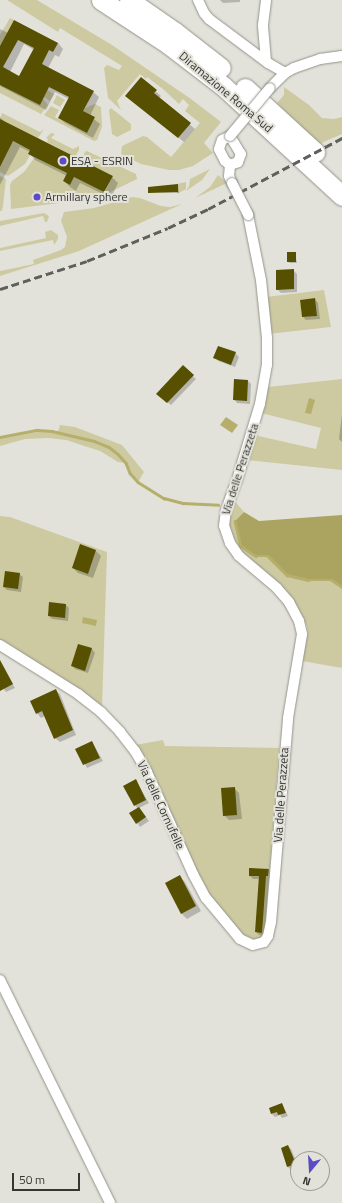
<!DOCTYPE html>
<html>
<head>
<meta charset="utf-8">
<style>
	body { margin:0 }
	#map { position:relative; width:342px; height:1203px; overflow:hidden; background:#e3e2da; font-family:"Titillium Web",sans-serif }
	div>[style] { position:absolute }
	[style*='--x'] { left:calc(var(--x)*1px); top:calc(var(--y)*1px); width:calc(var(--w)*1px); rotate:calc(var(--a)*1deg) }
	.green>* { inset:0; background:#cdcaa2 }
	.forest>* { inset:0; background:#aba461 }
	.water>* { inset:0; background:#b5af6b }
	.shadow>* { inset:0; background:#0003 }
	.stream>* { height:2.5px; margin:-1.25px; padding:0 1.25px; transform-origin:1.25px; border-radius:1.25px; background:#b5af6b }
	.building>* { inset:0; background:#575001 }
	.roads { filter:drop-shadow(0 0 1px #93938b) drop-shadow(0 0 1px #93938b) }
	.street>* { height:10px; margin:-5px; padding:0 5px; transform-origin:5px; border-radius:5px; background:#fff }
	.highway>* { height:19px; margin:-9.5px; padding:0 9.5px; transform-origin:9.5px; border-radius:9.5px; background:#fff }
	.rail>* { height:2.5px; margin-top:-1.25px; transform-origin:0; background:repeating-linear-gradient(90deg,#5f5f5b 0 8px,transparent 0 12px) }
	.bridges { filter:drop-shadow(0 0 1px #93938b) drop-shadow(0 0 1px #93938b) }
	.street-bridge>* { height:10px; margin:-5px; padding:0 5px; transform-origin:5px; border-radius:5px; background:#fff }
	.dots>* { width:11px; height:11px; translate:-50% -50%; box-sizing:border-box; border:2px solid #e3e2da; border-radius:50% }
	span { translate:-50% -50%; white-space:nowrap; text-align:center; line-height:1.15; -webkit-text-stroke:4px #e3e2da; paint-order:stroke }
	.street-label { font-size:12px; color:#363633 }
	.poi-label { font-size:12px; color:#363633 }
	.left { translate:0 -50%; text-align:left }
	.north { position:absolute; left:290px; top:1151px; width:40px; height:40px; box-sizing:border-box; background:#e3e2da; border:1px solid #9e9d97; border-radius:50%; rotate:198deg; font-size:11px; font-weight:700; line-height:16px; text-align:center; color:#363633 }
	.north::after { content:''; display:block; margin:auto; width:14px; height:18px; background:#5c4cc4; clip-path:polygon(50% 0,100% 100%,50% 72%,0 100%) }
	.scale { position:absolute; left:12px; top:1173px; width:68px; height:18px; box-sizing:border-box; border:2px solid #363633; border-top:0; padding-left:5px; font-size:12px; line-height:14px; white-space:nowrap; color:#363633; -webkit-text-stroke:3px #e3e2da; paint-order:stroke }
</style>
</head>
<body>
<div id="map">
	<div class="green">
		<div style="clip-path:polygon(7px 0,37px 0,112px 45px,191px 99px,221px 122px,204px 143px,213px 153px,193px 166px,179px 170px,169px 170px,141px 164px,121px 154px,122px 146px,143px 136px,147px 137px,171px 157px,200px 123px,185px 111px,189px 105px,183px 99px,179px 104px,163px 89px,147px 77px,146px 79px,140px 74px,117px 101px,121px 110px,108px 98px,104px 68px,107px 65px,119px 70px,122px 66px,60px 28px,58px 32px)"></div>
		<div style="clip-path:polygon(10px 18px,14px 20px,0 46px,0 35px)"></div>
		<div style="clip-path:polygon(0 85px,43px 99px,48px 105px,41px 114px,0 93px)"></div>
		<div style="clip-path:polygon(284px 87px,309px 105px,322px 118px,334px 119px,342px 117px,342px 134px,319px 144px,277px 103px,284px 95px)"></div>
		<div style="clip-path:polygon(47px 90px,54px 94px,50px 101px,44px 97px)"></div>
		<div style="clip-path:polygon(57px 95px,65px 100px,60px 107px,53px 103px)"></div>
		<div style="clip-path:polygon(95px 104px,101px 107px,102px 127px,97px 140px,94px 141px,44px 115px,51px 106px,59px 110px,55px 117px,87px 133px,95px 117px,80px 110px)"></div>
		<div style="clip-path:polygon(111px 108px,131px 124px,131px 130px,117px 137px,112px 134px,109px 110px)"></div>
		<div style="clip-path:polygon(2px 113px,40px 132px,44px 129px,38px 138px,0 119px)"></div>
		<div style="clip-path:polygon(51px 133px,55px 134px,51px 138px,73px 149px,79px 146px,79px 150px,75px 157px,47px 142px,48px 139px,46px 138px)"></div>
		<div style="clip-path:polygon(4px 137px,30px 150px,28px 154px,30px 155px,25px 164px,8px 176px,0 172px,0 167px,8px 151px,0 147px)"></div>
		<div style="clip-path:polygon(87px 151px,136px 174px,137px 179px,102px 196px,84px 200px,11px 209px,10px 185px,12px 181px,24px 172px,35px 157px,67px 173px,63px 181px,70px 185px,74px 177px,105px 192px,113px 176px,81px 160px,85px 152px)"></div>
		<div style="clip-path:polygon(210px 169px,202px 180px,186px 191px,189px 186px,190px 179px)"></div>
		<div style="clip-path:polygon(218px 175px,227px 183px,195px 198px,210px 187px)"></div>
		<div style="clip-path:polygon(0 176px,6px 179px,3px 206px,2px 211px,0 211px)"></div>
		<div style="clip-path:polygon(186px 182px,186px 189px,177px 194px,178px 185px,176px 184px)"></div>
		<div style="clip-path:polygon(132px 197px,140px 198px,161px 206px,170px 207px,182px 204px,79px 251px,0 276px,0 271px,34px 264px,33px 260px,61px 250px,65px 247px,67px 237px,61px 221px,64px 212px,94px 208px)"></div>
		<div style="clip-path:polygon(44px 213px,49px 216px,47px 222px,45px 222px,43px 216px,0 226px,0 221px)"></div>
		<div style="clip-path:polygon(51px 230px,58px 235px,58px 239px,54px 245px,53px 240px,0 251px,0 248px,46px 238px,45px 232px)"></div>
		<div style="clip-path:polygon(evenodd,324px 290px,331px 327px,268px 334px,266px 297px,324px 290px,315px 298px,317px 316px,302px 317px,300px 300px,315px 298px)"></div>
		<div style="clip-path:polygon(342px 379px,342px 470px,246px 460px,254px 435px,316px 449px,321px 428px,261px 413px,268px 387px)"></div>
		<div style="clip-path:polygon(60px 425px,75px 427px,122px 445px,144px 472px,138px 482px,130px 473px,126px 463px,118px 462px,100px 451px,66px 440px,48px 438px,25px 439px,0 446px,0 437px,37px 430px,58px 432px)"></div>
		<div style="clip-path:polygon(233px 499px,244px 512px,235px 521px,256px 556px,268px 556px,287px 575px,308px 580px,332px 580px,342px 587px,342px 668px,302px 661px,308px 632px,307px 626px,299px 611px,235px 547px,226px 521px)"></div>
		<div style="clip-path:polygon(0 516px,10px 517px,107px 552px,102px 709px,92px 699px,70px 683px,0 640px)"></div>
		<div style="clip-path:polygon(163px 740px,165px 746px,279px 748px,265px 931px,261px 939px,257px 940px,241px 934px,200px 888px,172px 817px,143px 755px,135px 745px)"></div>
	</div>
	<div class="forest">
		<div style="clip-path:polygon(244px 512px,259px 521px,342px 515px,342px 587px,332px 580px,308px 580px,287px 575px,268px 556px,256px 556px,241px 546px,235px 521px)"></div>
	</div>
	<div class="water">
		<div style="clip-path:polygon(309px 398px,315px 400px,311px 414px,305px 413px)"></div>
		<div style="clip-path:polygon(226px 417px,238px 425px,232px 433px,220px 425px)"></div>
		<div style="clip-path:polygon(83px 617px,97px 620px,96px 626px,82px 623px)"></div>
	</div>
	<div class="shadow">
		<div style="clip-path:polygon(220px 0,240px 0,240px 2px,223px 3px)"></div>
		<div style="clip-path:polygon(evenodd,14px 21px,58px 43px,63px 49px,59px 57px,55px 55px,48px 68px,93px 92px,99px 97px,90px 116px,100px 124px,93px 138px,65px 123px,59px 118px,69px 99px,55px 92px,46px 110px,0 86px,0 29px,8px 33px,14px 21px,24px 44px,34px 50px,20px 77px,10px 72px,24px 44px)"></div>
		<div style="clip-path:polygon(141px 78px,161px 96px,159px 98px,195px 129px,184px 142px,131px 100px)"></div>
		<div style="clip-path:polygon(0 117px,6px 123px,112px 177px,118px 183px,111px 198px,80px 183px,76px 191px,70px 187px,64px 181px,67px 176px,35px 160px,29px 153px,30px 152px,20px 147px,0 185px)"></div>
		<div style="clip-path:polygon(178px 185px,179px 193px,149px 192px)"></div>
		<div style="clip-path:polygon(295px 253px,297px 263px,290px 263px,288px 262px)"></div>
		<div style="clip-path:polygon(293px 270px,297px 274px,297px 292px,281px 293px,277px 289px)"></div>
		<div style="clip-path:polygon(315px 299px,318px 303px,320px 319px,306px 320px,303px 317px)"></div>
		<div style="clip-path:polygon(235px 353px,239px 357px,235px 367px,218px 361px,215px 357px)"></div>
		<div style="clip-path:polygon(183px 367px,196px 379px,171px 405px,161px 397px)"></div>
		<div style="clip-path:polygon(248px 381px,251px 384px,250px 404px,237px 403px,234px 399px)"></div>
		<div style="clip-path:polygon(342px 414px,342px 442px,339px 439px)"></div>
		<div style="clip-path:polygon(80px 546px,96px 551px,101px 556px,93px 578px,78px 573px,73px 568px)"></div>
		<div style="clip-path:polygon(19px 574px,23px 577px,21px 592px,7px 590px,4px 587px)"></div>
		<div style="clip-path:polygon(66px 605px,69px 608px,68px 621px,52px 619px,49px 616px)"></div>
		<div style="clip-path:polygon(79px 645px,92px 649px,95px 653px,88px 673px,75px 669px,72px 665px)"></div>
		<div style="clip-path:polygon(4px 670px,15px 688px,6px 692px,0 684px,0 672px)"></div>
		<div style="clip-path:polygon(55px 690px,60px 694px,76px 735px,60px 742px,55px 738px,45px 716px,41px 718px,37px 713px)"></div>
		<div style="clip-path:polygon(92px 742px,103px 761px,87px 768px,77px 749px)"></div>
		<div style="clip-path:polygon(136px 781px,149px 803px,139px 808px,149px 821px,140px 827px,131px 813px,138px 809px,135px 805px)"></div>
		<div style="clip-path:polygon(234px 788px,239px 793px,242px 819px,229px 820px,224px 815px)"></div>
		<div style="clip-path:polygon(269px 870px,272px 873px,271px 879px,269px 879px,265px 936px,259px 935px,256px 932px,259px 879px,253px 879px,250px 876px)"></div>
		<div style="clip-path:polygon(180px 877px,185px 882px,201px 911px,187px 919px,182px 914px)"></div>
		<div style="clip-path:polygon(282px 1104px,288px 1116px,282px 1118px,280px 1115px,275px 1117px,272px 1114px)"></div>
		<div style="clip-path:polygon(288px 1146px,291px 1149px,298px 1166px,291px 1170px,288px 1167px,282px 1148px)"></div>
	</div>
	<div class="stream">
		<div style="--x:0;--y:437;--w:38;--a:-11"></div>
		<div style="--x:37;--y:430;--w:15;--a:4"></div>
		<div style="--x:52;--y:431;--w:43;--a:13.4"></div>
		<div style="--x:94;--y:441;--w:16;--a:22"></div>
		<div style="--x:109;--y:447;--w:11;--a:38"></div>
		<div style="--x:118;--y:454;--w:12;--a:48"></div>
		<div style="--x:126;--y:463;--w:11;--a:68"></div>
		<div style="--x:130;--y:473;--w:12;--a:48"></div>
		<div style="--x:138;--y:482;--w:31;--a:32"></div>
		<div style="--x:164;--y:498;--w:20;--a:15"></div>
		<div style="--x:183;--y:503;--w:35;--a:3"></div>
		<div style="--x:235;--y:521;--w:26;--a:77"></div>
		<div style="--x:241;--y:546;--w:18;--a:34"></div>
		<div style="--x:256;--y:556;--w:12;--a:0"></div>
		<div style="--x:268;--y:556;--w:27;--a:45"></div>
		<div style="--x:287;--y:575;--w:22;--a:13"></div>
		<div style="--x:308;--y:580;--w:24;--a:0"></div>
		<div style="--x:332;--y:580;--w:12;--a:35"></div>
	</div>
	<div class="building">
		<div style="clip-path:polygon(evenodd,14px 20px,58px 43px,53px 52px,49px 50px,42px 64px,94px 91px,83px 111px,95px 117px,87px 133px,58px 118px,69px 97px,49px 87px,40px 105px,0 85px,0 46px,14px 20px,18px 40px,34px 48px,19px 76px,3px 67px,18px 40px)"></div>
		<div style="clip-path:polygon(141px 77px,157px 90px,154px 93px,191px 123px,178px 138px,125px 96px)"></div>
		<div style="clip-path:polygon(0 119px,113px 176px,104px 192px,74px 177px,70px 185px,63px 181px,67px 173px,28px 154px,30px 150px,13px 141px,0 167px)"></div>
		<div style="clip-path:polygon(178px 184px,178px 192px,148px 193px,148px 187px)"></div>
		<div style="clip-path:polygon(287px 252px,296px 252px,296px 262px,287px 262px)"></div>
		<div style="clip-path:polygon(294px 269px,294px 289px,276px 290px,276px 270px)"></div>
		<div style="clip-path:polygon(315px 298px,317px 316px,302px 317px,300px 300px)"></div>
		<div style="clip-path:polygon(218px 346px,236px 352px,231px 365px,213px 358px)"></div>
		<div style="clip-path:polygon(183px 365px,194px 375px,167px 403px,156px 394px)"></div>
		<div style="clip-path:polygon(234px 379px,248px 380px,247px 401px,233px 400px)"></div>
		<div style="clip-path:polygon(80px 544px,96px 550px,88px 574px,72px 568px)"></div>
		<div style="clip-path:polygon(5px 571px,20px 573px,18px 589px,3px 587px)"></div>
		<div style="clip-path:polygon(49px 602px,66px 604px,65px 618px,48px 616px)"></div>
		<div style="clip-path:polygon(78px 644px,92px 648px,85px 671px,71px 666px)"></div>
		<div style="clip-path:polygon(0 660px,13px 684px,0 691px)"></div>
		<div style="clip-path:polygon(56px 689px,73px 730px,54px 739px,42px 711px,36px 714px,30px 701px)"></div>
		<div style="clip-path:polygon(92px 741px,100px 758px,83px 765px,75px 749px)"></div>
		<div style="clip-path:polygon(136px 779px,146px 800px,134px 806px,123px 786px)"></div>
		<div style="clip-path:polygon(235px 787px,237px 815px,223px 816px,221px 788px)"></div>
		<div style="clip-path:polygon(139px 807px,146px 817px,136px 824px,129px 813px)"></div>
		<div style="clip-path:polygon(249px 868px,269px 869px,268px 876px,266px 876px,262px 933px,255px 932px,259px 876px,249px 876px)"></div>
		<div style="clip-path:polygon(180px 875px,196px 906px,181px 914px,165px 883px)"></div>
		<div style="clip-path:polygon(282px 1103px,286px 1113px,278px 1115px,277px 1112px,271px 1114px,269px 1108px)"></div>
		<div style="clip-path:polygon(288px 1145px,296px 1164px,287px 1167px,281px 1148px)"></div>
	</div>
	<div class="roads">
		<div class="street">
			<div style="--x:198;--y:0;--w:14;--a:65"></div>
			<div style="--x:204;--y:13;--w:8;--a:50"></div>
			<div style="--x:209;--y:19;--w:74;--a:36.7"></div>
			<div style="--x:268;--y:63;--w:20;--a:30"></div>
			<div style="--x:266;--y:61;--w:36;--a:-95"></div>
			<div style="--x:263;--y:25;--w:25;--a:-83"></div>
			<div style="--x:270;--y:88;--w:21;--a:-45"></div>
			<div style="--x:285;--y:73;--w:10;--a:-29"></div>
			<div style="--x:294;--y:68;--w:28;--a:-19"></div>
			<div style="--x:320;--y:59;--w:22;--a:-8"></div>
			<div style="--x:230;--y:136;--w:21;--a:59"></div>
			<div style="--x:241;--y:154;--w:9;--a:111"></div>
			<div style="--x:238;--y:162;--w:9;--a:159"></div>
			<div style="--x:230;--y:165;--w:6;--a:-141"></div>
			<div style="--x:225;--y:161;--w:13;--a:-117"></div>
			<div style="--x:219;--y:149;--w:9;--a:-72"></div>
			<div style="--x:222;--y:140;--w:9;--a:-27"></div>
			<div style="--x:230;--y:165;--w:11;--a:95"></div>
			<div style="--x:229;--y:176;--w:8;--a:67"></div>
			<div style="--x:0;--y:645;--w:92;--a:32.1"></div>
			<div style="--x:78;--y:694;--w:29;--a:38"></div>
			<div style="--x:101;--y:712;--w:28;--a:46"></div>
			<div style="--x:120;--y:732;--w:24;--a:52"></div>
			<div style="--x:135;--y:751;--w:24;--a:60"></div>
			<div style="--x:147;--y:772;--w:112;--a:65.7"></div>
			<div style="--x:193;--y:874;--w:27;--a:62"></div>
			<div style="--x:206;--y:898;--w:53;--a:50.3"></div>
			<div style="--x:240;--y:939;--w:14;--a:25"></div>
			<div style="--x:253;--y:945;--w:11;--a:-15"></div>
			<div style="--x:264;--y:942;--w:7;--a:-56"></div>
			<div style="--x:268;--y:936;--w:14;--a:-78"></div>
			<div style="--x:271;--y:922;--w:205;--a:-85.2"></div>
			<div style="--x:288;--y:718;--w:85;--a:-80.5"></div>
			<div style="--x:302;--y:634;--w:13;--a:-103"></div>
			<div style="--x:299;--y:621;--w:21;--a:-118"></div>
			<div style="--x:289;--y:602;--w:18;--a:-131"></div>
			<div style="--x:277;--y:588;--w:50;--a:-139.9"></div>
			<div style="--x:239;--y:556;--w:16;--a:-125"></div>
			<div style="--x:230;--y:543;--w:18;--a:-109"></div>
			<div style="--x:224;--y:526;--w:16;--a:-83"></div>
			<div style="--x:226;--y:510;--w:32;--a:-70"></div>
			<div style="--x:237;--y:480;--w:79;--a:-73.2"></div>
			<div style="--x:260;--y:404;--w:40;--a:-80"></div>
			<div style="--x:267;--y:365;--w:27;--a:-90"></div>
			<div style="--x:267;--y:338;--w:58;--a:-95.9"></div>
			<div style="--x:261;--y:280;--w:66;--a:-101.3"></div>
			<div style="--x:0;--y:980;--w:249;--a:63.7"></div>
		</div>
		<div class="highway">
			<div style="--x:101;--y:0;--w:80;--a:33.3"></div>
			<div style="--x:168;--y:44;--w:69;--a:37.4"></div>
			<div style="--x:223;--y:86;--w:162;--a:42.7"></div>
			<div style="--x:129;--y:0;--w:56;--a:34.8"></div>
			<div style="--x:175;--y:32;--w:58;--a:38"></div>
			<div style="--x:245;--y:88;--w:95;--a:42.4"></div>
		</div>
	</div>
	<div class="rail">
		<div style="--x:0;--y:289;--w:91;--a:-17.8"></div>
		<div style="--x:87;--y:261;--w:87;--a:-22.2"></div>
		<div style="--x:168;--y:228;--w:44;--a:-25.4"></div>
		<div style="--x:208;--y:209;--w:152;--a:-27.9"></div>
	</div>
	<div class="bridges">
		<div class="street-bridge">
			<div style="--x:230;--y:136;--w:62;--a:-50.2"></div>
			<div style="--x:232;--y:183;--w:36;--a:63"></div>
		</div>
	</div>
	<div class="dots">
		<div style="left:63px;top:161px;background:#5c4cc4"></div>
		<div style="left:37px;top:197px;background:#5c4cc4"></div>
	</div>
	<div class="street-label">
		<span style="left:226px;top:92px;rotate:40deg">Diramazione Roma Sud</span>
		<span style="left:240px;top:469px;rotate:-72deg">Via delle Perazzeta</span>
		<span style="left:281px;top:795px;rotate:-86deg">Via delle Perazzeta</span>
		<span style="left:161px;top:805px;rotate:65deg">Via delle Cornufelle</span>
	</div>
	<div class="poi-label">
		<span class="left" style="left:71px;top:161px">ESA - ESRIN</span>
		<span class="left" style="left:45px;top:197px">Armillary sphere</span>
	</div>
	<div class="north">N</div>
	<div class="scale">50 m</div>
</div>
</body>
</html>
